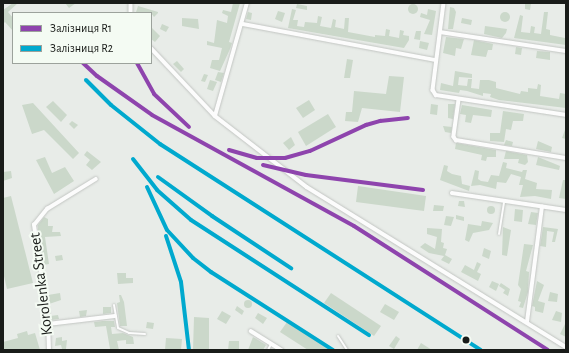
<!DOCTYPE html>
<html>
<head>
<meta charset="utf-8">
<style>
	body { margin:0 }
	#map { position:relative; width:569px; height:353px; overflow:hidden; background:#e8ece8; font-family:"Alegreya Sans",sans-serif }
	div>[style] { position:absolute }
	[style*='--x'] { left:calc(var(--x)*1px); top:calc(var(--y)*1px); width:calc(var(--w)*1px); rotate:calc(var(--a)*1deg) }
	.building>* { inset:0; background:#cbd8ca }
	.round { border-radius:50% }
	.roads { filter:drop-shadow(0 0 1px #c2c5c2) drop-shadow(0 0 1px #c2c5c2) }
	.lane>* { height:2px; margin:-1px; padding:0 1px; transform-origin:1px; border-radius:1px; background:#fcfcfc }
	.street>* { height:3.5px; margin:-1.75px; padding:0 1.75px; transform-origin:1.75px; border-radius:1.75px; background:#fcfcfc }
	.rail-1>* { height:4px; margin:-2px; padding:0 2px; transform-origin:2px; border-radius:2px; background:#8e44ad }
	.rail-2>* { height:4px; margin:-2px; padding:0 2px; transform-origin:2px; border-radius:2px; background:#00a9ce }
	.dots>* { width:11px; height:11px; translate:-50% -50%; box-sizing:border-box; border:2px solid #f4fbf3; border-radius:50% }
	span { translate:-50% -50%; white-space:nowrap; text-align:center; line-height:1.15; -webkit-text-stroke:4px #f4fbf3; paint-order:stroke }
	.street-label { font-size:16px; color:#191c19 }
	.frame { position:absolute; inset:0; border:4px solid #191c19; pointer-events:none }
	.legend { position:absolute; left:12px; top:12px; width:140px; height:52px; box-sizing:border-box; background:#f4fbf3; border:1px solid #9ca29c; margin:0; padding:5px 7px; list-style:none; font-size:12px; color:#191c19 }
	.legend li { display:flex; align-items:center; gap:8px; height:20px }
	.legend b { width:20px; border:1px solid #9ca29c }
</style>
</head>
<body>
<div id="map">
	<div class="building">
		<div style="clip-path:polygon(13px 3px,18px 3px,8px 12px,13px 18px,13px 31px,5px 22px,3px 24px,3px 10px)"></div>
		<div style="clip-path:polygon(65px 3px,76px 3px,69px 8px)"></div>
		<div style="clip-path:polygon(233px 3px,240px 3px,229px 42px,232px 43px,230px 49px,220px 71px,210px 68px,212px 60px,219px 60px,222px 48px,207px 45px,207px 41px,214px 43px,217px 20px,227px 23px,228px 16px,222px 13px,223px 10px,231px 12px)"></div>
		<div style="clip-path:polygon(525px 3px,531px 3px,530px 10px,525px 9px)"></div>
		<div class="round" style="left:408px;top:4px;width:10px;height:10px"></div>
		<div style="clip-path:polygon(297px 4px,307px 6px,307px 10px,296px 8px)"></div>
		<div style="clip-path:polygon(138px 6px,158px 12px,158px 13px,154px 17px,151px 13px,136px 12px)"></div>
		<div style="clip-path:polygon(450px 7px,454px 8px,456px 12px,453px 29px,448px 29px)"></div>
		<div style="clip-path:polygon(292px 9px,296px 10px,293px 20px,298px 20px,297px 26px,304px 27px,305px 22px,317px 23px,318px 16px,322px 17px,320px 26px,331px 28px,333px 19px,336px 20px,335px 27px,344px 29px,345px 18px,349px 18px,348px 32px,375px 37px,375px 35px,385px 36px,386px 29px,390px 30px,389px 36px,399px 38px,400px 30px,404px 31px,403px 35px,409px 36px,409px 40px,404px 48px,288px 28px)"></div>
		<div style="clip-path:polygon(428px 9px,436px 11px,432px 35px,424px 34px,430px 20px,420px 17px,421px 13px,427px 15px)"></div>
		<div style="clip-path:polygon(278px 11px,285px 13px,282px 22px,275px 19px)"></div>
		<div style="clip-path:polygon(248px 12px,252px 13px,251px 20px,246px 19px)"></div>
		<div style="clip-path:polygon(544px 12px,548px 12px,546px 29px,550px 30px,550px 35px,565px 38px,566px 45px,514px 38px,520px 15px,523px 16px,521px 32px,530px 33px,531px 26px,535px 27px,534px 33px,541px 34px)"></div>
		<div class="round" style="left:500px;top:12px;width:10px;height:10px"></div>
		<div style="clip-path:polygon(182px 18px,198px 19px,199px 29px,182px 26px)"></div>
		<div style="clip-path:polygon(462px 18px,472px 20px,471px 25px,461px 23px)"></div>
		<div style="clip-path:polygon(162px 24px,169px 27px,166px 32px,160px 29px)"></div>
		<div style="clip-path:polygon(485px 26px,507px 29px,506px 33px,502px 38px,484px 34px)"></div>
		<div style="clip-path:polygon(151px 27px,160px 36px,155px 42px,151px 39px)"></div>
		<div style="clip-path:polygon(416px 31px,421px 31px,420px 40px,414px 39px)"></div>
		<div style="clip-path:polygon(446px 37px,464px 39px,461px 49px,456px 48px,455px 56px,443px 53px)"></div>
		<div style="clip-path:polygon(474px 40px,493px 44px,492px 50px,488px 50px,486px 57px,471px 55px)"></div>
		<div style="clip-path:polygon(420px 41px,429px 43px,427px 50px,419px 48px)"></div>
		<div style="clip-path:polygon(516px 47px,522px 48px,521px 55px,515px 54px)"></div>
		<div style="clip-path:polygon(537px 51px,550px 52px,550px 60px,536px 58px)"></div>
		<div style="clip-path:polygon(347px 59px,353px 60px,350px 78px,344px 78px)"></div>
		<div style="clip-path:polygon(177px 61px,184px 69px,181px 72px,173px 64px)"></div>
		<div style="clip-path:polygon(455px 71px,472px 74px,472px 78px,459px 77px,458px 85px,467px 86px,468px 79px,472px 79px,471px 88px,479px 89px,480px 80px,489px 80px,496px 82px,496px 88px,520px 94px,521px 91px,528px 92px,528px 88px,537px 89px,538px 84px,541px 85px,540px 96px,559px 99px,560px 93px,566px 94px,566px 108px,499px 100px,490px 97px,491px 94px,483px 93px,483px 96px,467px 91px,460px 90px,459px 93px,440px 90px,441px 83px,453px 86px)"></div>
		<div style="clip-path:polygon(218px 72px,224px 73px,221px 82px,215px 80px)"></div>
		<div style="clip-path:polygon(204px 74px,208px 75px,205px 82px,201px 81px)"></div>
		<div style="clip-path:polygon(389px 76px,404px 77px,400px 112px,362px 108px,358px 122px,345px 121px,346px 112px,352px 112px,354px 91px,386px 94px)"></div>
		<div style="clip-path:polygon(210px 80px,217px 82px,213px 91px,207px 89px)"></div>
		<div style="clip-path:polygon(309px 100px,315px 110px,303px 118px,296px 108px)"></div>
		<div style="clip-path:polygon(53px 101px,67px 115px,61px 122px,46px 107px)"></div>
		<div style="clip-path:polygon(33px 103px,79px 153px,73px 159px,44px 130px,32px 134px,22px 105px)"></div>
		<div style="clip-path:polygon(431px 104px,438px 105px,437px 115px,430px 114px)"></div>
		<div style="clip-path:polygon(448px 104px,455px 104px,453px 119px,448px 118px)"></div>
		<div style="clip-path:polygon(462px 105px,492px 110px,491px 117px,473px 115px,471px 123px,465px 122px,466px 115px,460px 114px)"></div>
		<div style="clip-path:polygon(503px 111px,524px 114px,523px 121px,513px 121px,511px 130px,506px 129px,504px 142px,490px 141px,490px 133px,500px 133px)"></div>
		<div style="clip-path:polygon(328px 114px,336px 127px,306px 146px,298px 132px)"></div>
		<div style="clip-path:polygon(72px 121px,78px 125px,74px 129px,69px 124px)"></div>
		<div style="clip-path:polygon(443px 126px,452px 127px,451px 133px,445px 132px)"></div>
		<div style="clip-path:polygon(566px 127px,566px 139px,562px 138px)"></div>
		<div style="clip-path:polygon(291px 137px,295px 145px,289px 150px,283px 143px)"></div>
		<div style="clip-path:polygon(506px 140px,513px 142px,512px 146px,504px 145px)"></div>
		<div style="clip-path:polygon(538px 141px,552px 147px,551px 152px,536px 149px)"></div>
		<div style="clip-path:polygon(456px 143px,496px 150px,496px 157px,487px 157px,486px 161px,481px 160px,482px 155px,455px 149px)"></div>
		<div style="clip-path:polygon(87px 151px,101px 162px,92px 170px,86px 165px,90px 160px,84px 155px)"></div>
		<div style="clip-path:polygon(506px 151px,527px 155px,528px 162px,525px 165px,518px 163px,519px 159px,504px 159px)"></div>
		<div style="clip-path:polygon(45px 157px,52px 173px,65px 167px,74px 181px,54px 194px,36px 160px)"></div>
		<div style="clip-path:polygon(538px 157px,560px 166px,559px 170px,536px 165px)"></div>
		<div style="clip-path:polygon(503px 162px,507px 163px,506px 168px,522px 172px,523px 170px,527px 170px,525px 179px,537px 183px,536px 189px,552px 190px,551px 199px,535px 196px,520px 197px,523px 185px,519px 185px,521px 177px,511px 174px,506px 183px,497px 182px,496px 189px,480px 185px,471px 186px,475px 170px,479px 171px,478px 179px,481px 181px,488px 182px,491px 175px,499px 176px)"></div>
		<div style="clip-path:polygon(444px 165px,448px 166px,447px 171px,452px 174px,461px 176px,462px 184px,470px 186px,469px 191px,440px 180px)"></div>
		<div style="clip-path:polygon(11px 171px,12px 178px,3px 181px,3px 172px)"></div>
		<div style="clip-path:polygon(563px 180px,565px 180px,566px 199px,559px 198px)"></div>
		<div style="clip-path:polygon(358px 186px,426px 196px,424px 211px,356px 202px)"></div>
		<div style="clip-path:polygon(11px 196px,33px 283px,7px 289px,3px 272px,3px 198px)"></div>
		<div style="clip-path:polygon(459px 201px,464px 201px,465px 207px,458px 206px)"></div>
		<div style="clip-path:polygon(434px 205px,444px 206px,443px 211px,433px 211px)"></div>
		<div class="round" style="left:487px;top:206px;width:8px;height:8px"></div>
		<div style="clip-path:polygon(515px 209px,523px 210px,522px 222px,514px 221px)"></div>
		<div style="clip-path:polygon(531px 212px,538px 213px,536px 225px,528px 224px)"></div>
		<div style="clip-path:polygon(456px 215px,464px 217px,464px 221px,456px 219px)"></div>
		<div style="clip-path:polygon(446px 216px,454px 217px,451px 226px,444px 225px)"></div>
		<div style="clip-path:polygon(44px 217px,48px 219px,48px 226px,53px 226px,52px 232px,60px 232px,61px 236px,45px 237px,49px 264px,43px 265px,41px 237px,38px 231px,38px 225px)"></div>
		<div style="clip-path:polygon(482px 221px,493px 223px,489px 230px,473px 233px,469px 242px,465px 240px,468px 224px,481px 226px)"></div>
		<div style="clip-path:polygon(503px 227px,511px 230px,507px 256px,502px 255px)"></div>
		<div style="clip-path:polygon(543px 227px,558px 229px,555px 242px,552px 242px,554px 232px,547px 231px,546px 247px,540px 246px)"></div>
		<div style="clip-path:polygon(427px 228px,442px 229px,441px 242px,444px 243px,443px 248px,447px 249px,445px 255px,452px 259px,449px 264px,441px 260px,444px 256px,429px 253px,420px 247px,425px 243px,435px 249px,437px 237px,427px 234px)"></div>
		<div style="clip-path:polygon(524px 244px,533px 245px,526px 271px,529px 272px,528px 292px,523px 308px,519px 307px,521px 302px,518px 301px,521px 289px,518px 285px)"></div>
		<div style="clip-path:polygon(484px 248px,491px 251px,489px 259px,482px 256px)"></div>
		<div style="clip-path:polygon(62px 255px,63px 260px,56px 261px,55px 256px)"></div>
		<div style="clip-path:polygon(477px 262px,481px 264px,477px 272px,481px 274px,478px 281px,461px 272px,465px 265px,474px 270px)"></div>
		<div style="clip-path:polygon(117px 273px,126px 273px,126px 278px,133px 278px,133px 283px,118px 284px)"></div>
		<div style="clip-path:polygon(492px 281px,499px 284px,496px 291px,489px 287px)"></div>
		<div style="clip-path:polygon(537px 281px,544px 285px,538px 301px,545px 303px,543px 313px,535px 311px,535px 307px,532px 306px)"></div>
		<div style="clip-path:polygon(501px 283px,510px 289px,508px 296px,503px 293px,505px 290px,499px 286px)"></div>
		<div style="clip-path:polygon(550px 292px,558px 294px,557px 302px,548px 301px)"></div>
		<div style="clip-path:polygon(60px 293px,61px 300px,49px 304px,48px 295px)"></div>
		<div style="clip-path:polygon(331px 293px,381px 326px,374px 336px,324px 303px)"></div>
		<div style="clip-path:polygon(119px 295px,121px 295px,124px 302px,127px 326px,120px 326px,117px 303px,120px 302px)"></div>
		<div class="round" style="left:244px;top:300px;width:8px;height:8px"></div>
		<div style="clip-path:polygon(385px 304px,399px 312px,394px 320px,380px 312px)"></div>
		<div style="clip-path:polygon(237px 306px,244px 311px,242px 315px,235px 310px)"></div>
		<div style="clip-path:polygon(103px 307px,111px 307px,111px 313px,103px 314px)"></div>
		<div style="clip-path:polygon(87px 310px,86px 316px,80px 317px,79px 311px)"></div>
		<div style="clip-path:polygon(222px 311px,231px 316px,226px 324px,217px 319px)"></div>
		<div style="clip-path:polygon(556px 311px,562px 313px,561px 322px,552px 320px)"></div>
		<div style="clip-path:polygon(258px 313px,267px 318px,263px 324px,255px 318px)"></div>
		<div style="clip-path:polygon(58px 315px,59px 319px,51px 320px,50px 316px)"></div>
		<div style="clip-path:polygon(194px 317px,209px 318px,209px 350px,193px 350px)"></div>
		<div style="clip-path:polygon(103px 321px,114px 321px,115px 327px,111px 327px,112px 334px,123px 333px,133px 337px,134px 344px,126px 344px,126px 340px,117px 341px,119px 350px,110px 349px,106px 326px,95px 327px,94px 322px)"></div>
		<div style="clip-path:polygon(147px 322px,154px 323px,153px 329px,146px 328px)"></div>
		<div style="clip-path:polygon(287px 322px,330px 350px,308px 350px,280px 332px)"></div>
		<div style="clip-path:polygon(566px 322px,566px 337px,560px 334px)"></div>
		<div style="clip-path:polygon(27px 331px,28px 335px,35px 333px,40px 350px,3px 350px,3px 342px,18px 338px,17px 334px)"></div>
		<div style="clip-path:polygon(396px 336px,400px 339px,394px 349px,389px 346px)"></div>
		<div style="clip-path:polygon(62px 337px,62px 341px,67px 340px,66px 349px,62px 349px,61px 345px,55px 346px,56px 338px)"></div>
		<div style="clip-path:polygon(253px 337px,266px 345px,263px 350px,248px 350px)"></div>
		<div style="clip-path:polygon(166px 338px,182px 339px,181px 350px,165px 350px)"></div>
		<div style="clip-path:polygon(229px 341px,239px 341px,239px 350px,228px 350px)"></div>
		<div style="clip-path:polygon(421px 343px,432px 350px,417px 350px)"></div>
	</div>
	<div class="roads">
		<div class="lane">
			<div style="--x:499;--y:234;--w:32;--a:-81"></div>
			<div style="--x:114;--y:305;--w:23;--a:80"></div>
			<div style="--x:118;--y:328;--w:12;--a:24"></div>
			<div style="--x:129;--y:333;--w:16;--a:4"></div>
			<div style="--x:338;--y:336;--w:17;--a:57"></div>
			<div style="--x:268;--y:350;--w:7;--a:-63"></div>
		</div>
		<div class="street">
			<div style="--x:131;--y:3;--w:10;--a:90"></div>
			<div style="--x:444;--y:3;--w:88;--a:97.2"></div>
			<div style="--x:433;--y:90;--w:6;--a:59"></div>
			<div style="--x:436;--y:95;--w:132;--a:8.7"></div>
			<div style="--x:243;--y:24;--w:196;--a:10.6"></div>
			<div style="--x:440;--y:32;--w:127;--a:8.6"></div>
			<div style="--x:151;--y:48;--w:93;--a:46.7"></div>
			<div style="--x:215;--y:116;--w:116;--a:37.7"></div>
			<div style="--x:307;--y:187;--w:304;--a:31.7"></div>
			<div style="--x:459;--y:100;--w:37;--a:98"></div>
			<div style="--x:454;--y:137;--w:4;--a:56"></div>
			<div style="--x:456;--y:140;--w:111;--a:9.3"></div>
			<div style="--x:215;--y:116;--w:117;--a:-74.2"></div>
			<div style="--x:452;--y:193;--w:115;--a:8.5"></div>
			<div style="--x:527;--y:322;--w:116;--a:-82.6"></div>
			<div style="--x:48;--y:324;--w:67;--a:-6.8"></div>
			<div style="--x:251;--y:331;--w:36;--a:32"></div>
			<div style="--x:49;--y:350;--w:29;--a:-92"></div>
			<div style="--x:48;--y:321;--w:97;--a:-98.3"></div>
			<div style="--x:34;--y:225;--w:21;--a:-51"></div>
			<div style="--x:47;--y:209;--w:57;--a:-31.5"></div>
		</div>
	</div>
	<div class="rail-1">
		<div style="--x:83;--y:63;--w:19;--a:43"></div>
		<div style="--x:97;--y:76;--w:67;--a:35.3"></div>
		<div style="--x:152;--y:115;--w:230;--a:28.8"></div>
		<div style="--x:354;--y:226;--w:230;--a:32.6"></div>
		<div style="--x:137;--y:63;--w:35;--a:61"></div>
		<div style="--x:154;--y:94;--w:48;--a:43.3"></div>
		<div style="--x:229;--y:150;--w:29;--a:16"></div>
		<div style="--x:257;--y:158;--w:28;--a:0"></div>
		<div style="--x:285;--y:158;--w:26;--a:-16"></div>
		<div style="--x:310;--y:151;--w:62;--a:-24.9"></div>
		<div style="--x:366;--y:125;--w:15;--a:-16"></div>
		<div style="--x:380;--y:121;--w:28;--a:-6"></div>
		<div style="--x:263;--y:165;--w:44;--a:13.1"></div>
		<div style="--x:306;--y:175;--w:118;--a:7.3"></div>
	</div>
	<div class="rail-2">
		<div style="--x:86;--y:80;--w:35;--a:45"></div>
		<div style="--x:111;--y:105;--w:63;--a:38.5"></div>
		<div style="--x:160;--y:144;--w:381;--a:32.7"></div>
		<div style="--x:133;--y:159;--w:39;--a:52"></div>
		<div style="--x:157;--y:190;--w:45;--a:41.4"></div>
		<div style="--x:191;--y:220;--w:212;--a:32.9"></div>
		<div style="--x:158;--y:177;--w:67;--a:35.8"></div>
		<div style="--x:212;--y:216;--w:95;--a:33.4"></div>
		<div style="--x:147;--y:187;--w:47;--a:65.1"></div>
		<div style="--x:167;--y:230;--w:38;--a:47"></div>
		<div style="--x:193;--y:258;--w:23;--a:38"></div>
		<div style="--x:211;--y:272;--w:145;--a:32.6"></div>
		<div style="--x:166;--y:236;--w:48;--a:71.9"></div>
		<div style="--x:181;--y:282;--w:68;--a:83.3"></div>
	</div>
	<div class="dots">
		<div style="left:466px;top:340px;background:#191c19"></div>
	</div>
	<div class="street-label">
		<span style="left:41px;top:284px;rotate:-97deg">Korolenka Street</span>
	</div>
	<div class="frame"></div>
	<ul class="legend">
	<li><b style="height:5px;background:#8e44ad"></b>Залізниця R1</li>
	<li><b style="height:5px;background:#00a9ce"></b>Залізниця R2</li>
	</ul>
</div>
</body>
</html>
